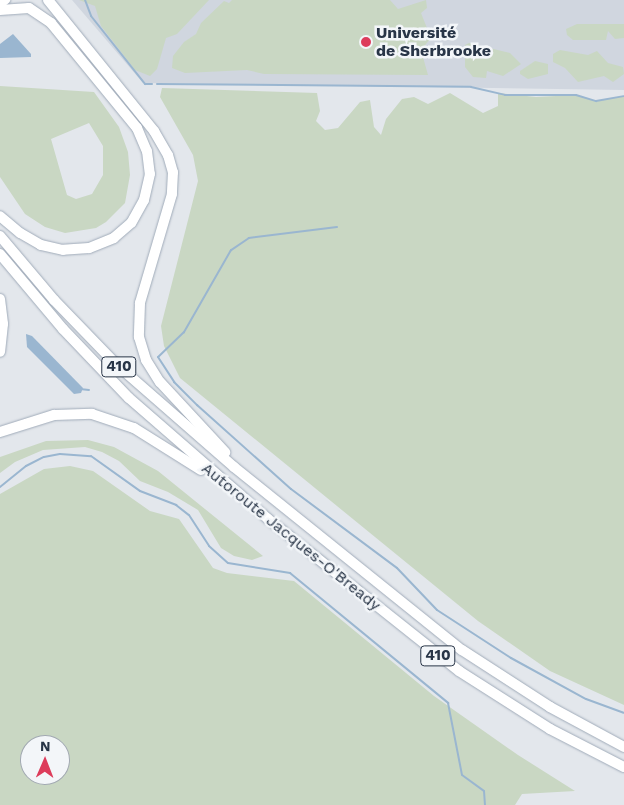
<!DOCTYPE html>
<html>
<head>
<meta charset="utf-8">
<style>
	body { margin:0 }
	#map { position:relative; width:624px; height:805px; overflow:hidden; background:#e3e7ec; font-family:"Work Sans",sans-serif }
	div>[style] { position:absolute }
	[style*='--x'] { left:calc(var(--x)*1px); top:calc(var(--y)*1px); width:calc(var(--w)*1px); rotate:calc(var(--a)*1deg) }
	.built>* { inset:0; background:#d0d6df }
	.green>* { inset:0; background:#c9d7c3 }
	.water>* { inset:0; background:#9ab6d0 }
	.stream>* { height:2px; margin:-1px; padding:0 1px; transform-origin:1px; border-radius:1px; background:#9ab6d0 }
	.roads { filter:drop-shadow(0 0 1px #a0abb9) drop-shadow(0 0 1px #a0abb9) }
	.major>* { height:8px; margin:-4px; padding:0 4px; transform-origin:4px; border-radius:4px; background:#fff }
	.highway>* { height:10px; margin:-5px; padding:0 5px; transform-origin:5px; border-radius:5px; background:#fff }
	.dots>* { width:14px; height:14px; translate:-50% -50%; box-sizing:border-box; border:2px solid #f3f6f9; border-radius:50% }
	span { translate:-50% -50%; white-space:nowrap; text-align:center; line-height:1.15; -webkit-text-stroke:5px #f3f6f9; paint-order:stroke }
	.shield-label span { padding:1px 4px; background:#f3f6f9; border:1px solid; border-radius:4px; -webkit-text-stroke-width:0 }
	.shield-label { font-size:15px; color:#283547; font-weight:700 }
	.poi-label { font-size:16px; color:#283547; font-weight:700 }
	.left { translate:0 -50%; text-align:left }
	.street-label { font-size:16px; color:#283547 }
	.north { position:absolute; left:20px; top:735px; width:50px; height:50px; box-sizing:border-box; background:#f3f6f9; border:1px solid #a2a9b2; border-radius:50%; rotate:1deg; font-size:14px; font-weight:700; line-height:20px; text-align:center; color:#283547 }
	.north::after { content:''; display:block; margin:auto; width:18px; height:22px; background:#dd3c5b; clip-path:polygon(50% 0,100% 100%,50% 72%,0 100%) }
</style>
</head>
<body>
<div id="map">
	<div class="built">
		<div style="clip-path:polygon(72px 0,624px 0,624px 90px,143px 83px)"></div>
	</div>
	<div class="green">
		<div style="clip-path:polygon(79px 0,209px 0,177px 34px,166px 38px,157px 69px,150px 76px,135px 70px,101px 26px,95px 6px)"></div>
		<div style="clip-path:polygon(232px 0,390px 0,398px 9px,426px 0,427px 8px,421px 13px,431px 38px,421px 50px,428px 75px,264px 74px,247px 70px,185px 73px,172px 68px,173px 56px,184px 42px,196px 34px,201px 23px,224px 1px,229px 3px)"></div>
		<div style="clip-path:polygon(577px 24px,624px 24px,624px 38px,615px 39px,608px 31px,606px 40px,573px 40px,567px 35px,566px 29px)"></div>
		<div style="clip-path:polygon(469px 43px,510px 53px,521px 64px,503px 76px,487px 71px,486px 78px,473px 77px,465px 67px,465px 45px)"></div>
		<div style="clip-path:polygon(560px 50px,588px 55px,597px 51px,608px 63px,623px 67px,624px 74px,613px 82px,604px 76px,578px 82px,565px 68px,553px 62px,553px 54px)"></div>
		<div style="clip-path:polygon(535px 61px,548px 64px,548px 74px,528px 79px,520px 74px,520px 71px)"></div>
		<div style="clip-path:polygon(evenodd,0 86px,94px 92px,119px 127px,128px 152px,130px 175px,125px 203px,106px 222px,96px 228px,65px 233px,45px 227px,25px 214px,0 177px,0 86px,89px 123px,103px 146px,103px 175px,92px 194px,76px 199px,67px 195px,51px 139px,89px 123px)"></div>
		<div style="clip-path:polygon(162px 88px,317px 93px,320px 111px,316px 121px,325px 130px,338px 128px,360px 102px,370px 100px,374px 127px,381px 135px,386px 119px,402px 99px,414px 97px,428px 104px,450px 93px,483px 113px,498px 106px,498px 93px,536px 97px,576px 95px,596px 101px,624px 96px,624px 705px,550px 671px,478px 621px,180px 378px,164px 346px,161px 326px,198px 181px,193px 155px,160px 97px)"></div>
		<div style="clip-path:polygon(88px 440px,114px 447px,158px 471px,263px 556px,252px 560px,234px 556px,221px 548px,198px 510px,168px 492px,140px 481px,119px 461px,102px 452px,85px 447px,43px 450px,15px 462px,0 473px,0 457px,46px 441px)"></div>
		<div style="clip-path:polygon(evenodd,70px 466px,93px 471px,150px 511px,179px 519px,213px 568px,227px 573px,294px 581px,434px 696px,518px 755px,575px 791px,522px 794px,515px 805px,0 805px,0 494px,44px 469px,70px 466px,30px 745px,60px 745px,60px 775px,30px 775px,30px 745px)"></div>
	</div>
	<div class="water">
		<div style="clip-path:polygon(13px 34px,31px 54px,31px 57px,0 58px,0 44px)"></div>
		<div style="clip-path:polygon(26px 334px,32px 336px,83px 388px,81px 393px,74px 394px,27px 347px)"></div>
	</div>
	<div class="stream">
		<div style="--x:85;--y:0;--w:17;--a:69"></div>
		<div style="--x:91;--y:16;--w:87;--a:51.5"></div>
		<div style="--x:145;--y:84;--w:7;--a:0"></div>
		<div style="--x:157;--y:84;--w:314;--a:0.5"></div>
		<div style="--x:471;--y:87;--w:35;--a:13"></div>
		<div style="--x:505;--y:95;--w:71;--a:0"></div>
		<div style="--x:576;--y:95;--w:21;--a:17"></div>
		<div style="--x:596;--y:101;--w:28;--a:-10"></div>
		<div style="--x:337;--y:227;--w:89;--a:172.9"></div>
		<div style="--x:249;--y:238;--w:22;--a:146"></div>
		<div style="--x:231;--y:250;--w:95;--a:119.8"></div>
		<div style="--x:184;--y:332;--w:36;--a:136"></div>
		<div style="--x:158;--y:357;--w:30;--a:57"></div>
		<div style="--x:174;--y:382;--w:33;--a:45"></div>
		<div style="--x:197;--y:405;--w:126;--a:41.8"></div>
		<div style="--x:291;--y:489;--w:132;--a:36.7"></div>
		<div style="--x:397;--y:568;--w:58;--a:46.4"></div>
		<div style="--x:437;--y:610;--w:88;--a:33"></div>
		<div style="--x:511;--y:658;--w:85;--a:28.7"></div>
		<div style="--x:586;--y:699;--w:40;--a:20.2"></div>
		<div style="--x:80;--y:389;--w:9;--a:6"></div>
		<div style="--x:0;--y:487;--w:33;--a:-39"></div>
		<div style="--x:26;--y:466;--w:20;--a:-27"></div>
		<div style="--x:44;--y:457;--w:16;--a:-11"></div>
		<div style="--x:60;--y:454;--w:31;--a:4"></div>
		<div style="--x:91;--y:456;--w:60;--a:35.5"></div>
		<div style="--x:140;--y:491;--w:39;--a:21"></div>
		<div style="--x:176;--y:505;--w:16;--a:38"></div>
		<div style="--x:189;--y:515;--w:37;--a:57"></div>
		<div style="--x:209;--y:546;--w:25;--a:42"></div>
		<div style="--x:228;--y:563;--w:63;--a:9.2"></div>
		<div style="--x:290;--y:573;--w:205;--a:39.4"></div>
		<div style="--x:448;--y:703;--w:73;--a:79"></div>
		<div style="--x:462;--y:775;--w:27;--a:36"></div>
		<div style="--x:484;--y:791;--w:14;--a:86"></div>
	</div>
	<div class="roads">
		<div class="major">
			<div style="--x:0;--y:5;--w:8;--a:-40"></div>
		</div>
		<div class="highway">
			<div style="--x:48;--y:0;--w:169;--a:51"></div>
			<div style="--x:154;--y:131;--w:28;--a:60"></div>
			<div style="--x:168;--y:155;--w:18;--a:74"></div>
			<div style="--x:173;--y:172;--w:22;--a:93"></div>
			<div style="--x:172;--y:194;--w:114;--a:106.4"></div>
			<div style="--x:140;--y:303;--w:34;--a:92"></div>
			<div style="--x:139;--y:337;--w:24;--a:73"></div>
			<div style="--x:146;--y:360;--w:26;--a:58"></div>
			<div style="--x:160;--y:382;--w:96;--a:47.1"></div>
			<div style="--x:0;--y:10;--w:29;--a:-4"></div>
			<div style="--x:29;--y:8;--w:27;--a:34"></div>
			<div style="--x:51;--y:23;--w:136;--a:50.7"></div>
			<div style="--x:137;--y:128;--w:25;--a:67"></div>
			<div style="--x:147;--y:151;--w:23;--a:83"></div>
			<div style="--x:150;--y:174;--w:27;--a:103"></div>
			<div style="--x:144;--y:200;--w:26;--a:119"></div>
			<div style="--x:131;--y:223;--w:23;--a:139"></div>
			<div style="--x:114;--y:238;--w:27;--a:158"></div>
			<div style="--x:89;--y:248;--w:26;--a:176"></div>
			<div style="--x:63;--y:250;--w:23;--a:-167"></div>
			<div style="--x:41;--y:245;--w:24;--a:-150"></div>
			<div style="--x:20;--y:233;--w:26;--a:-140"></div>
			<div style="--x:0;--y:236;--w:84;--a:49.8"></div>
			<div style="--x:54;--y:300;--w:89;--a:45.9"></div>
			<div style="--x:116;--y:364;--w:157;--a:41.1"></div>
			<div style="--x:234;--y:467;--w:292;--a:38.8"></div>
			<div style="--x:462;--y:650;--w:105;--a:32.9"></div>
			<div style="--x:550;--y:707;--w:84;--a:28.4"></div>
			<div style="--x:0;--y:254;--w:98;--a:50"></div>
			<div style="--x:63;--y:329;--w:95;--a:46.3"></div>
			<div style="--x:129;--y:398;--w:184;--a:41"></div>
			<div style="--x:268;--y:519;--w:244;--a:38.5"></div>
			<div style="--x:459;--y:671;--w:108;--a:32.5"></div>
			<div style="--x:550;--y:729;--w:83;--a:27.2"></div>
			<div style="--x:0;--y:299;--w:25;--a:83"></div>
			<div style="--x:3;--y:324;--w:28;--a:96"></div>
			<div style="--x:0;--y:432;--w:57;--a:-17.5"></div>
			<div style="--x:54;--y:415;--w:38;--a:-2"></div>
			<div style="--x:92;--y:414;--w:44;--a:18.4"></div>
			<div style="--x:134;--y:428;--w:79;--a:32.1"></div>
		</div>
	</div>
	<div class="dots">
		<div style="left:366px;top:42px;background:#dd3c5b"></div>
	</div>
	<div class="shield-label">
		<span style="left:119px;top:367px">410</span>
		<span style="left:438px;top:656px">410</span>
	</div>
	<div class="poi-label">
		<span class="left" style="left:376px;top:42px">Université<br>de Sherbrooke</span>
	</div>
	<div class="street-label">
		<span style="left:291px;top:537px;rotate:39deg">Autoroute Jacques-O'Bready</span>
	</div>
	<div class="north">N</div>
</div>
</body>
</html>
